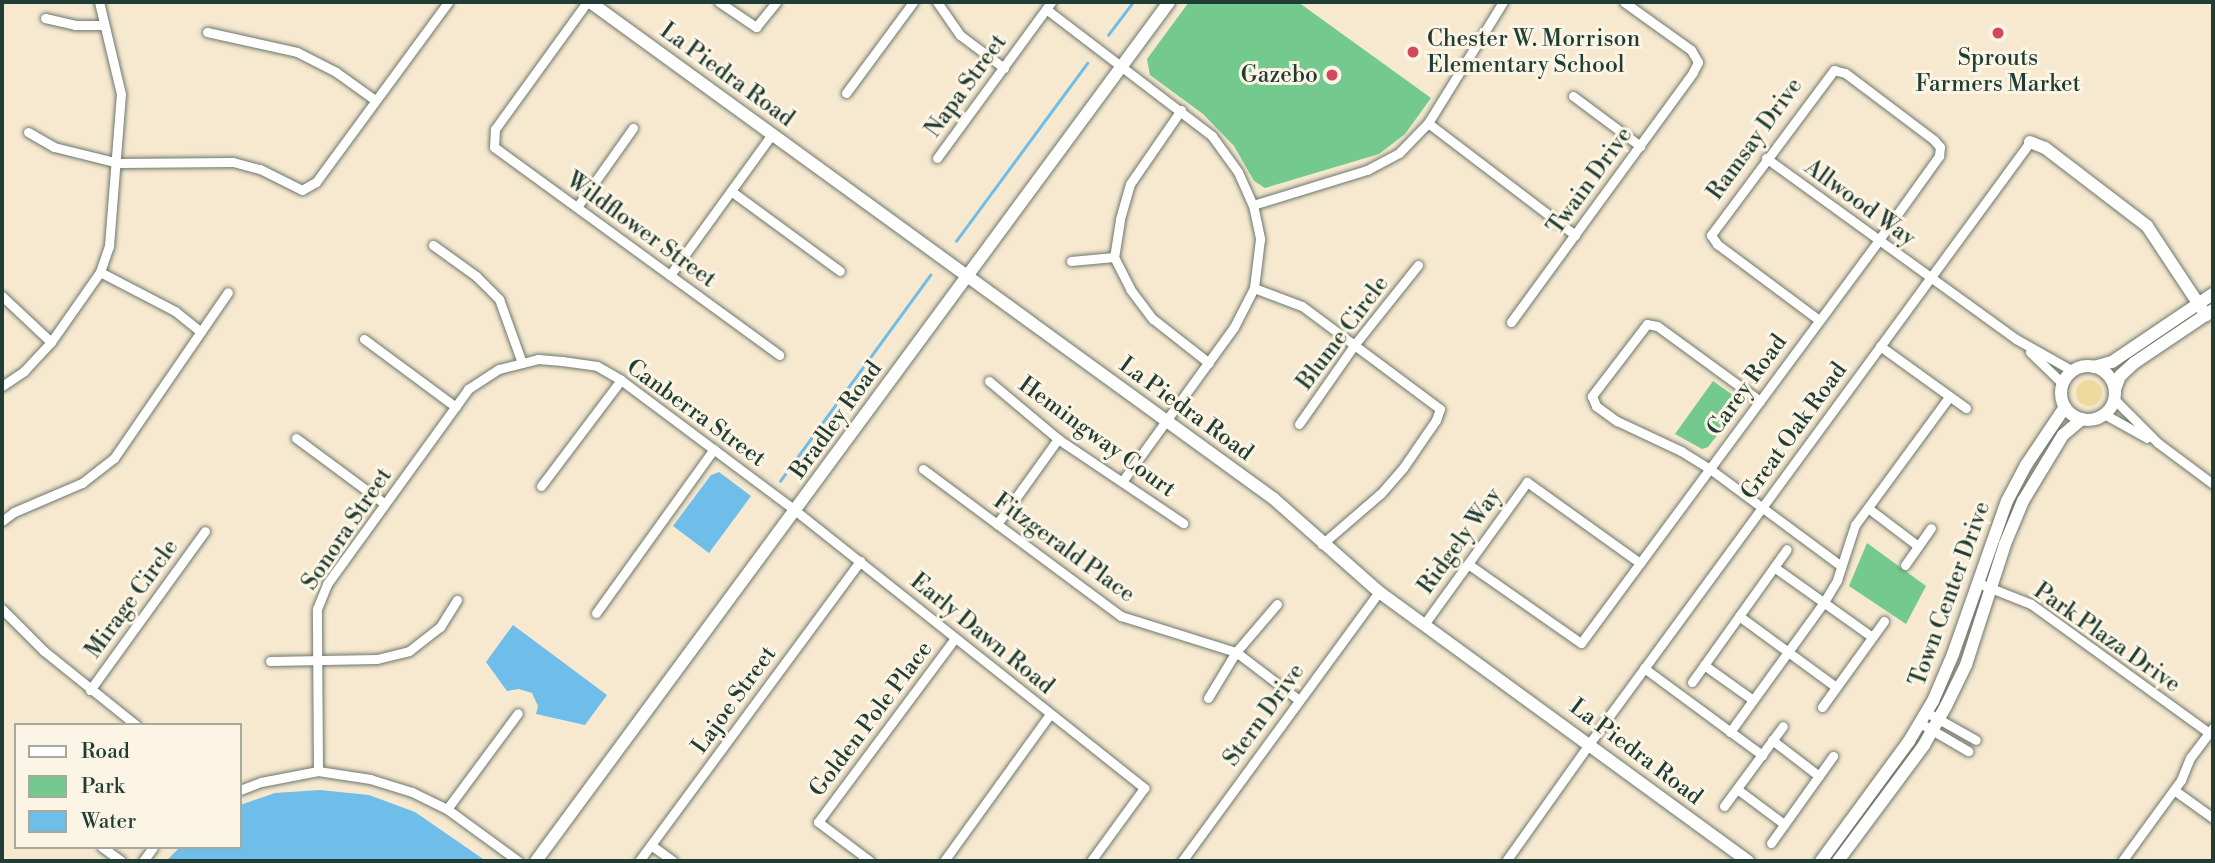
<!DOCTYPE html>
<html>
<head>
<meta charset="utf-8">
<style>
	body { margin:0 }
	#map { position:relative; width:2215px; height:863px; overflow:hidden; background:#f7e8d0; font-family:"Libre Bodoni",serif }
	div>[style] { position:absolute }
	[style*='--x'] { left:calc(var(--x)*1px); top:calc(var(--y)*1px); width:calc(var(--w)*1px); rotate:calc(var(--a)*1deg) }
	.green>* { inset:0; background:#74ca8e }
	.sand>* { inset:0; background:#eeda9e }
	.round { border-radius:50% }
	.water>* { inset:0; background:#6fbde9 }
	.stream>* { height:2.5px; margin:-1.25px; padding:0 1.25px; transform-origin:1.25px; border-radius:1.25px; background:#6fbde9 }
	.roads { filter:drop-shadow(0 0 2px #6b796b) drop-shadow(0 0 2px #6b796b) }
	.street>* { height:9px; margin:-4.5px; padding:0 4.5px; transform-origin:4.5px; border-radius:4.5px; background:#fff }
	.secondary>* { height:12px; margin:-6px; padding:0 6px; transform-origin:6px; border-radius:6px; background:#fff }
	.secondary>.ring { margin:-6px; padding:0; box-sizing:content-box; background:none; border:12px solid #fff; border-radius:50% }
	.dots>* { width:19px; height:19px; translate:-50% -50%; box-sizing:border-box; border:4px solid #fcf5e5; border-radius:50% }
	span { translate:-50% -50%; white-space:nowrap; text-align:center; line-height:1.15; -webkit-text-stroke:6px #fcf5e5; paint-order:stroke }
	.poi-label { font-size:23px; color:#1f3d34 }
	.left { translate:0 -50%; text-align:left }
	.right { translate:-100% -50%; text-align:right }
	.street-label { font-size:23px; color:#1f3d34 }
	.frame { position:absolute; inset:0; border:4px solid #1f3d34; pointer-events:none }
	.legend { position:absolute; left:14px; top:723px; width:228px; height:126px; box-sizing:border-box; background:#fcf5e5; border:2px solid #a4ab9e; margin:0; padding:9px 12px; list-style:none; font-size:21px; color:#1f3d34 }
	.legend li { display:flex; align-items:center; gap:14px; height:35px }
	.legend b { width:35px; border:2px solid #a4ab9e }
</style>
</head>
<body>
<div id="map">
	<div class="green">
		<div style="clip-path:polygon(1189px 2px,1298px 2px,1431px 98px,1405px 134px,1379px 154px,1265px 188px,1254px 181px,1234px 146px,1203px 114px,1150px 75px,1147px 59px)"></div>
		<div style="clip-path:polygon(1713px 381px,1737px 398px,1739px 408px,1708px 447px,1702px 449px,1675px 434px)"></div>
		<div style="clip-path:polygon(1867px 543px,1926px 586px,1906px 624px,1849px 586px)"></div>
	</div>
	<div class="sand">
		<div class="round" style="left:2076px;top:380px;width:26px;height:26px"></div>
	</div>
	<div class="water">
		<div style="clip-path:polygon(719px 472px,751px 496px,709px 553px,673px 526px,711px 475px)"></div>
		<div style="clip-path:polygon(513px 625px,607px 695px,585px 725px,536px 714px,538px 706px,532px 693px,519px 689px,507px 691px,486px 662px)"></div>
		<div style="clip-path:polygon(320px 790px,369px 795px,415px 812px,486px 861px,166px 861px,180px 847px,240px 847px,240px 805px,275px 793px)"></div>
	</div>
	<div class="stream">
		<div style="--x:1108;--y:35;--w:41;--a:-52.9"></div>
		<div style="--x:956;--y:241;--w:221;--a:-53.6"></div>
		<div style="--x:780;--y:481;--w:255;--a:-53.9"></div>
	</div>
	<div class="roads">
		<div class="street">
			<div style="--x:587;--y:2;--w:157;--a:125.9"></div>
			<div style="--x:495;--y:129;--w:18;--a:93"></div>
			<div style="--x:494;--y:147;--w:353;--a:36.1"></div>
			<div style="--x:719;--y:2;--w:45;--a:34"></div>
			<div style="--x:756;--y:27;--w:32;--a:-51"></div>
			<div style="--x:937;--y:2;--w:40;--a:55.1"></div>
			<div style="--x:960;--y:35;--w:55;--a:36.9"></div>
			<div style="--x:1046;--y:9;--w:209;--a:37.4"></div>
			<div style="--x:1212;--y:136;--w:44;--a:54.2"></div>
			<div style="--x:1238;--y:172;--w:36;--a:66"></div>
			<div style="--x:1253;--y:205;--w:35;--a:78"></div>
			<div style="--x:1260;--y:239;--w:49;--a:97"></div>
			<div style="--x:1254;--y:288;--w:44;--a:117.1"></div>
			<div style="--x:1234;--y:327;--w:191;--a:125.9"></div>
			<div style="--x:45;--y:18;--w:31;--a:13"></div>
			<div style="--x:75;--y:25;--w:27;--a:0"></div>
			<div style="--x:207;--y:32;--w:92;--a:12.5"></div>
			<div style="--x:297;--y:52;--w:44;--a:27.1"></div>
			<div style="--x:336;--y:72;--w:48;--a:35.7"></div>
			<div style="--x:846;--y:93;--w:113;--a:-53.6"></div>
			<div style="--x:1573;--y:96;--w:84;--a:36.7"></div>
			<div style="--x:1181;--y:110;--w:90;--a:124.6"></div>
			<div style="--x:1130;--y:184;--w:37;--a:106"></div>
			<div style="--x:1120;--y:220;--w:37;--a:99"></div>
			<div style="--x:1114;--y:257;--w:36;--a:63"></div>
			<div style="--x:1130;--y:289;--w:38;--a:53"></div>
			<div style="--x:1153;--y:319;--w:71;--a:38.2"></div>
			<div style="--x:1428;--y:123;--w:185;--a:37.3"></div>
			<div style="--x:28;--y:132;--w:30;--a:30"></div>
			<div style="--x:54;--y:147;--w:66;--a:14"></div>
			<div style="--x:118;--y:163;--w:115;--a:-0.5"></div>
			<div style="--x:233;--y:162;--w:28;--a:15"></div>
			<div style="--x:260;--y:169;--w:47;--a:26.6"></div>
			<div style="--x:302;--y:190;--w:16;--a:-30"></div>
			<div style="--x:316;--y:182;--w:223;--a:-53.7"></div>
			<div style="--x:937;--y:158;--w:193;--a:-53.8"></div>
			<div style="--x:1766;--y:158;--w:309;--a:35.9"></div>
			<div style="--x:2016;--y:339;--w:65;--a:29.3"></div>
			<div style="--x:731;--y:191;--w:135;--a:36.3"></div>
			<div style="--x:1253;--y:205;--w:119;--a:-17.1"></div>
			<div style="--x:1367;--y:170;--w:36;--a:-28"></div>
			<div style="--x:1399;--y:153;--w:42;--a:-46"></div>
			<div style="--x:1428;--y:123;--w:142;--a:-58.2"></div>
			<div style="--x:577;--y:207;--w:97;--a:-54.7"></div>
			<div style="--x:433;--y:245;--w:53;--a:35.8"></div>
			<div style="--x:476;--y:276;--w:33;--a:45"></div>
			<div style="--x:499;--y:299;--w:68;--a:70.2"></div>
			<div style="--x:1071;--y:261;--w:43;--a:-5.3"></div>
			<div style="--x:100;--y:272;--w:85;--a:27.5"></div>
			<div style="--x:175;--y:311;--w:33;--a:39"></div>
			<div style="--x:670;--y:275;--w:174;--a:-54.1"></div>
			<div style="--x:1254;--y:288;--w:51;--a:20.6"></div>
			<div style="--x:1302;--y:306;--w:172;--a:36.7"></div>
			<div style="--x:1440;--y:409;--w:12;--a:110"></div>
			<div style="--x:1436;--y:420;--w:58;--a:124.5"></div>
			<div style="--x:1403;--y:468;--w:35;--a:131"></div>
			<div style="--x:1380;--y:494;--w:77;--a:139.2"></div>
			<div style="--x:2;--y:296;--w:67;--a:43.2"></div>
			<div style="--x:1511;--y:322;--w:309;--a:-53.9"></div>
			<div style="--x:1693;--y:72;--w:11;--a:-63"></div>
			<div style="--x:1698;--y:62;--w:14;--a:-120"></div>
			<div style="--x:1691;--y:50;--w:82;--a:-144.4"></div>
			<div style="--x:364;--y:339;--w:114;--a:36.5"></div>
			<div style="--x:1880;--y:346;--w:106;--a:35.8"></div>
			<div style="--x:2030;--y:352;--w:46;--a:44.1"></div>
			<div style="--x:989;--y:381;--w:90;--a:40"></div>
			<div style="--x:1058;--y:439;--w:151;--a:33.9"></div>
			<div style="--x:2;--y:386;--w:27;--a:-34"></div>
			<div style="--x:24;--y:371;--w:40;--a:-47"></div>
			<div style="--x:51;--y:342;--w:85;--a:-55"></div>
			<div style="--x:100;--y:272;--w:28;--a:-71"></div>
			<div style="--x:109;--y:246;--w:152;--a:-85.5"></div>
			<div style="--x:121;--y:94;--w:95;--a:-103.4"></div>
			<div style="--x:2114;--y:399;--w:62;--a:45"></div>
			<div style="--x:2158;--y:443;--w:69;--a:36.7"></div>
			<div style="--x:1760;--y:401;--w:127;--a:-143.9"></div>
			<div style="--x:1657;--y:326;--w:10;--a:-169"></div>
			<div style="--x:1647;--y:324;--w:91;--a:127.4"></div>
			<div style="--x:1592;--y:396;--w:11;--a:68"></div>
			<div style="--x:1596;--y:406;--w:26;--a:36"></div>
			<div style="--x:1617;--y:421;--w:71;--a:25.1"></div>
			<div style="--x:1681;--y:451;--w:34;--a:32"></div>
			<div style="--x:1710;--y:469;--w:163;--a:36.5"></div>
			<div style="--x:2104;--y:414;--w:49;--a:29.2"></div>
			<div style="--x:1299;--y:424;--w:98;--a:-55"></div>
			<div style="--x:1355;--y:344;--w:101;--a:-51.4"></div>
			<div style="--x:296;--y:438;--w:109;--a:36.5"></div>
			<div style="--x:923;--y:469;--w:247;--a:36.6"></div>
			<div style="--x:1121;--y:616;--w:121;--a:17.4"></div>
			<div style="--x:1236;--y:652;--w:79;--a:37.3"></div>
			<div style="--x:541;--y:486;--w:133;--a:-53"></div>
			<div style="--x:1868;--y:508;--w:63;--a:37.2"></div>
			<div style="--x:2;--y:521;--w:15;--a:-37"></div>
			<div style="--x:14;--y:512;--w:74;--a:-23.1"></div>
			<div style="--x:82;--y:483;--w:41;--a:-38"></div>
			<div style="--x:114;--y:458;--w:201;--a:-55.5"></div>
			<div style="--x:997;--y:524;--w:105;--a:-54.3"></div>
			<div style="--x:1468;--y:564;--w:138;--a:35"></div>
			<div style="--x:1581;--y:643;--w:99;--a:-53.6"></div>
			<div style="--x:1640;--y:563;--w:400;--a:-53.5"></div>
			<div style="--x:1878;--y:241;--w:105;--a:-54.3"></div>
			<div style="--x:1939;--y:156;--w:9;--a:-84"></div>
			<div style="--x:1940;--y:147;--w:9;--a:-131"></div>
			<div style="--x:1934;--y:140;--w:111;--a:-143"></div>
			<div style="--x:1845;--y:73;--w:11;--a:-165"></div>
			<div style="--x:1834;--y:70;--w:206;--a:126.7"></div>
			<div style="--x:1711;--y:235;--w:11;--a:56"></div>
			<div style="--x:1717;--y:244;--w:127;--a:36.7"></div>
			<div style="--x:1905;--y:565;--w:45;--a:-54.9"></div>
			<div style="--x:1774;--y:567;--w:120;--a:35.5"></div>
			<div style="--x:1978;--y:583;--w:57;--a:21.6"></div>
			<div style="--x:2031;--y:604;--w:220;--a:35.9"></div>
			<div style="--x:2;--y:609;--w:59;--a:45"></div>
			<div style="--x:44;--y:651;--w:118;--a:38.8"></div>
			<div style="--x:596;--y:613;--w:202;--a:-54.3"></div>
			<div style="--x:1739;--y:616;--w:120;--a:36.2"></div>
			<div style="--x:1425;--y:623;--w:174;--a:-54.1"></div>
			<div style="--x:1527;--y:482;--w:139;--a:35.6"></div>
			<div style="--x:270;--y:661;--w:107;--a:-1.1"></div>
			<div style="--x:377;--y:659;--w:33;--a:-14"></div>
			<div style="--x:409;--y:651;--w:39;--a:-38"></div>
			<div style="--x:440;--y:627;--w:32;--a:-58"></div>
			<div style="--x:1704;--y:665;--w:60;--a:35.5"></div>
			<div style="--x:1644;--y:668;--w:147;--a:36.4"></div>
			<div style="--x:1692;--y:682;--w:163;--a:-54.5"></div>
			<div style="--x:90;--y:690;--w:196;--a:-54.1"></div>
			<div style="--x:1208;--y:698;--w:54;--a:-58.7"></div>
			<div style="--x:1236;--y:652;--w:63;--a:-49.5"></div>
			<div style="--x:1822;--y:707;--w:106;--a:-54.2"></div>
			<div style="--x:1926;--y:712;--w:57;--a:29.2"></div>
			<div style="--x:1920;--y:723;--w:56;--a:30.3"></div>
			<div style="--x:1730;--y:732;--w:160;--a:-54.1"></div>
			<div style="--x:1824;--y:602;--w:26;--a:-59"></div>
			<div style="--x:1837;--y:580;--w:58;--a:-71.9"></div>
			<div style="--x:1855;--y:525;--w:159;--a:-53.7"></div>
			<div style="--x:1772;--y:740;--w:59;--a:37.5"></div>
			<div style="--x:318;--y:771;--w:162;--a:-90.4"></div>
			<div style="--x:317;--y:609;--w:27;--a:-68"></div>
			<div style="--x:327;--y:584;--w:241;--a:-54.1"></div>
			<div style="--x:468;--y:389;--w:37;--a:-33"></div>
			<div style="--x:499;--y:369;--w:40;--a:-14.4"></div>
			<div style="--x:538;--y:359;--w:24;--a:5"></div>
			<div style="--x:562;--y:361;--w:35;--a:8"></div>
			<div style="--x:597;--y:366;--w:28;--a:30"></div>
			<div style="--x:621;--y:380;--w:219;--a:36.8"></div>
			<div style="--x:796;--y:511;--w:445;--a:38.5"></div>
			<div style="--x:1144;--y:788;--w:90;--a:126"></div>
			<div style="--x:1737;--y:789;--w:59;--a:36.7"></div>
			<div style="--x:240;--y:790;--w:22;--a:-21"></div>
			<div style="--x:261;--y:782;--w:58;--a:-10.9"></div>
			<div style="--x:318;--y:771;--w:53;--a:8.7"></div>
			<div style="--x:370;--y:779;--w:44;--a:17.2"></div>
			<div style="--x:412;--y:792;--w:39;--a:26"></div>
			<div style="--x:447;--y:809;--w:88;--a:36.2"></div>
			<div style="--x:2174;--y:790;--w:48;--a:35.7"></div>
			<div style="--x:1724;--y:806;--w:99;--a:-53.6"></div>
			<div style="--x:447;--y:809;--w:119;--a:-53.5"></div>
			<div style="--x:1771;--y:843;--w:107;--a:-54.5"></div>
			<div style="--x:651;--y:845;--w:27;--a:36"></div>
			<div style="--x:102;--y:847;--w:24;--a:36"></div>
			<div style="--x:143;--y:861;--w:17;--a:-54"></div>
			<div style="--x:639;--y:861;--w:373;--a:-53.6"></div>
			<div style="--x:870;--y:861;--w:65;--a:-143.1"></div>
			<div style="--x:818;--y:822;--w:229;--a:-53.3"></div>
			<div style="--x:944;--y:861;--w:181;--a:-54.2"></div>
			<div style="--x:1182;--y:861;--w:333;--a:-53.8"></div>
			<div style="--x:1506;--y:861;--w:161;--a:-54.6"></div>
			<div style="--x:1599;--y:730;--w:729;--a:-53.76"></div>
			<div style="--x:2122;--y:861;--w:100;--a:-53.9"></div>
			<div style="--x:2181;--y:780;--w:24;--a:-68"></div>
			<div style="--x:2190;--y:758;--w:39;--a:-53"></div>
		</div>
		<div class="secondary">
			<div style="--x:590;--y:2;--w:845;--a:36"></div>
			<div style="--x:1274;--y:499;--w:140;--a:41.5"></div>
			<div style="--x:1379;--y:592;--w:457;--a:36.1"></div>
			<div style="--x:2030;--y:142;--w:16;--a:22"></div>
			<div style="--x:2045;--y:148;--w:128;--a:37.4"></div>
			<div style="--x:2147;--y:226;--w:107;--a:56.5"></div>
			<div class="ring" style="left:2061px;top:366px;width:42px;height:42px"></div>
			<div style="--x:2094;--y:367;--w:19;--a:-16"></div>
			<div style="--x:2112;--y:362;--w:122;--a:-34"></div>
			<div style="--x:2115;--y:389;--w:14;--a:-69"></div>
			<div style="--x:2120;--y:376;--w:19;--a:-43"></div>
			<div style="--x:2134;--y:363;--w:95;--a:-33.9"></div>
			<div style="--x:536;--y:861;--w:1067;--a:-53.61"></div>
			<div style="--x:1821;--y:861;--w:149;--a:-53.7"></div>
			<div style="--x:1909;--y:741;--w:47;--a:-59"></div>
			<div style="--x:1933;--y:701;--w:51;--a:-66.9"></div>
			<div style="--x:1953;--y:654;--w:162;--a:-70.6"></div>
			<div style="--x:2007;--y:501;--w:41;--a:-62.2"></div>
			<div style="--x:2026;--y:465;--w:70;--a:-56.1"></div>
			<div style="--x:1838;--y:861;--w:144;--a:-53.4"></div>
			<div style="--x:1924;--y:745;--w:45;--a:-60.6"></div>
			<div style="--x:1946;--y:706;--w:46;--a:-64"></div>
			<div style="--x:1966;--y:665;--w:127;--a:-72.1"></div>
			<div style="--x:2005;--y:544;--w:47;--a:-67.3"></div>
			<div style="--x:2023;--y:501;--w:77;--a:-58.8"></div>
			<div style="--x:2063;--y:435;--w:25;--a:-40"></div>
		</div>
	</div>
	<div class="dots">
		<div style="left:1998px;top:33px;background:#d1495b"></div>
		<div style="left:1413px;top:52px;background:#d1495b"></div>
		<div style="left:1332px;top:75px;background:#d1495b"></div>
	</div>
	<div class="poi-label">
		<span class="left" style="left:1427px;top:52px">Chester W. Morrison<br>Elementary School</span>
		<span style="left:1998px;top:71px">Sprouts<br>Farmers Market</span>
		<span class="right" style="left:1318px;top:75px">Gazebo</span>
	</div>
	<div class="street-label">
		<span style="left:727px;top:75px;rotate:36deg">La Piedra Road</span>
		<span style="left:966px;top:86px;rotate:-54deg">Napa Street</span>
		<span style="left:1755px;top:139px;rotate:-54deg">Ramsay Drive</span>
		<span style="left:1590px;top:181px;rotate:-54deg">Twain Drive</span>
		<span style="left:1860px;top:203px;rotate:36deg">Allwood Way</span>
		<span style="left:641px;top:230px;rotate:36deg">Wildflower Street</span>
		<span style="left:1343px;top:333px;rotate:-53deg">Blume Circle</span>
		<span style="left:1747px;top:385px;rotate:-54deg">Carey Road</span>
		<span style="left:1186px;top:409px;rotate:36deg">La Piedra Road</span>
		<span style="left:696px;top:413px;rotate:36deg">Canberra Street</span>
		<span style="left:836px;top:420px;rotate:-54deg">Bradley Road</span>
		<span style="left:1794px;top:431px;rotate:-54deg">Great Oak Road</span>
		<span style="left:1097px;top:437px;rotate:36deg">Hemingway Court</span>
		<span style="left:347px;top:529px;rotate:-56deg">Sonora Street</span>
		<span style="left:1460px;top:541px;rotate:-54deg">Ridgely Way</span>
		<span style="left:1064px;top:548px;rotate:36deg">Fitzgerald Place</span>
		<span style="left:1950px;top:594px;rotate:-70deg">Town Center Drive</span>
		<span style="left:132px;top:599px;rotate:-54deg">Mirage Circle</span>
		<span style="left:982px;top:634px;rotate:39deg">Early Dawn Road</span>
		<span style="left:2107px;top:638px;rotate:35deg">Park Plaza Drive</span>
		<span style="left:734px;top:700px;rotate:-54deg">Lajoe Street</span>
		<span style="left:1264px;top:715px;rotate:-54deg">Stern Drive</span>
		<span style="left:871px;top:719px;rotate:-53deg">Golden Pole Place</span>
		<span style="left:1636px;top:752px;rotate:37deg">La Piedra Road</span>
	</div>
	<div class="frame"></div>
	<ul class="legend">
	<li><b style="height:9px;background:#fff"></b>Road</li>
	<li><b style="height:19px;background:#74ca8e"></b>Park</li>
	<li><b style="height:19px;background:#6fbde9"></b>Water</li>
	</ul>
</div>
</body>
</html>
